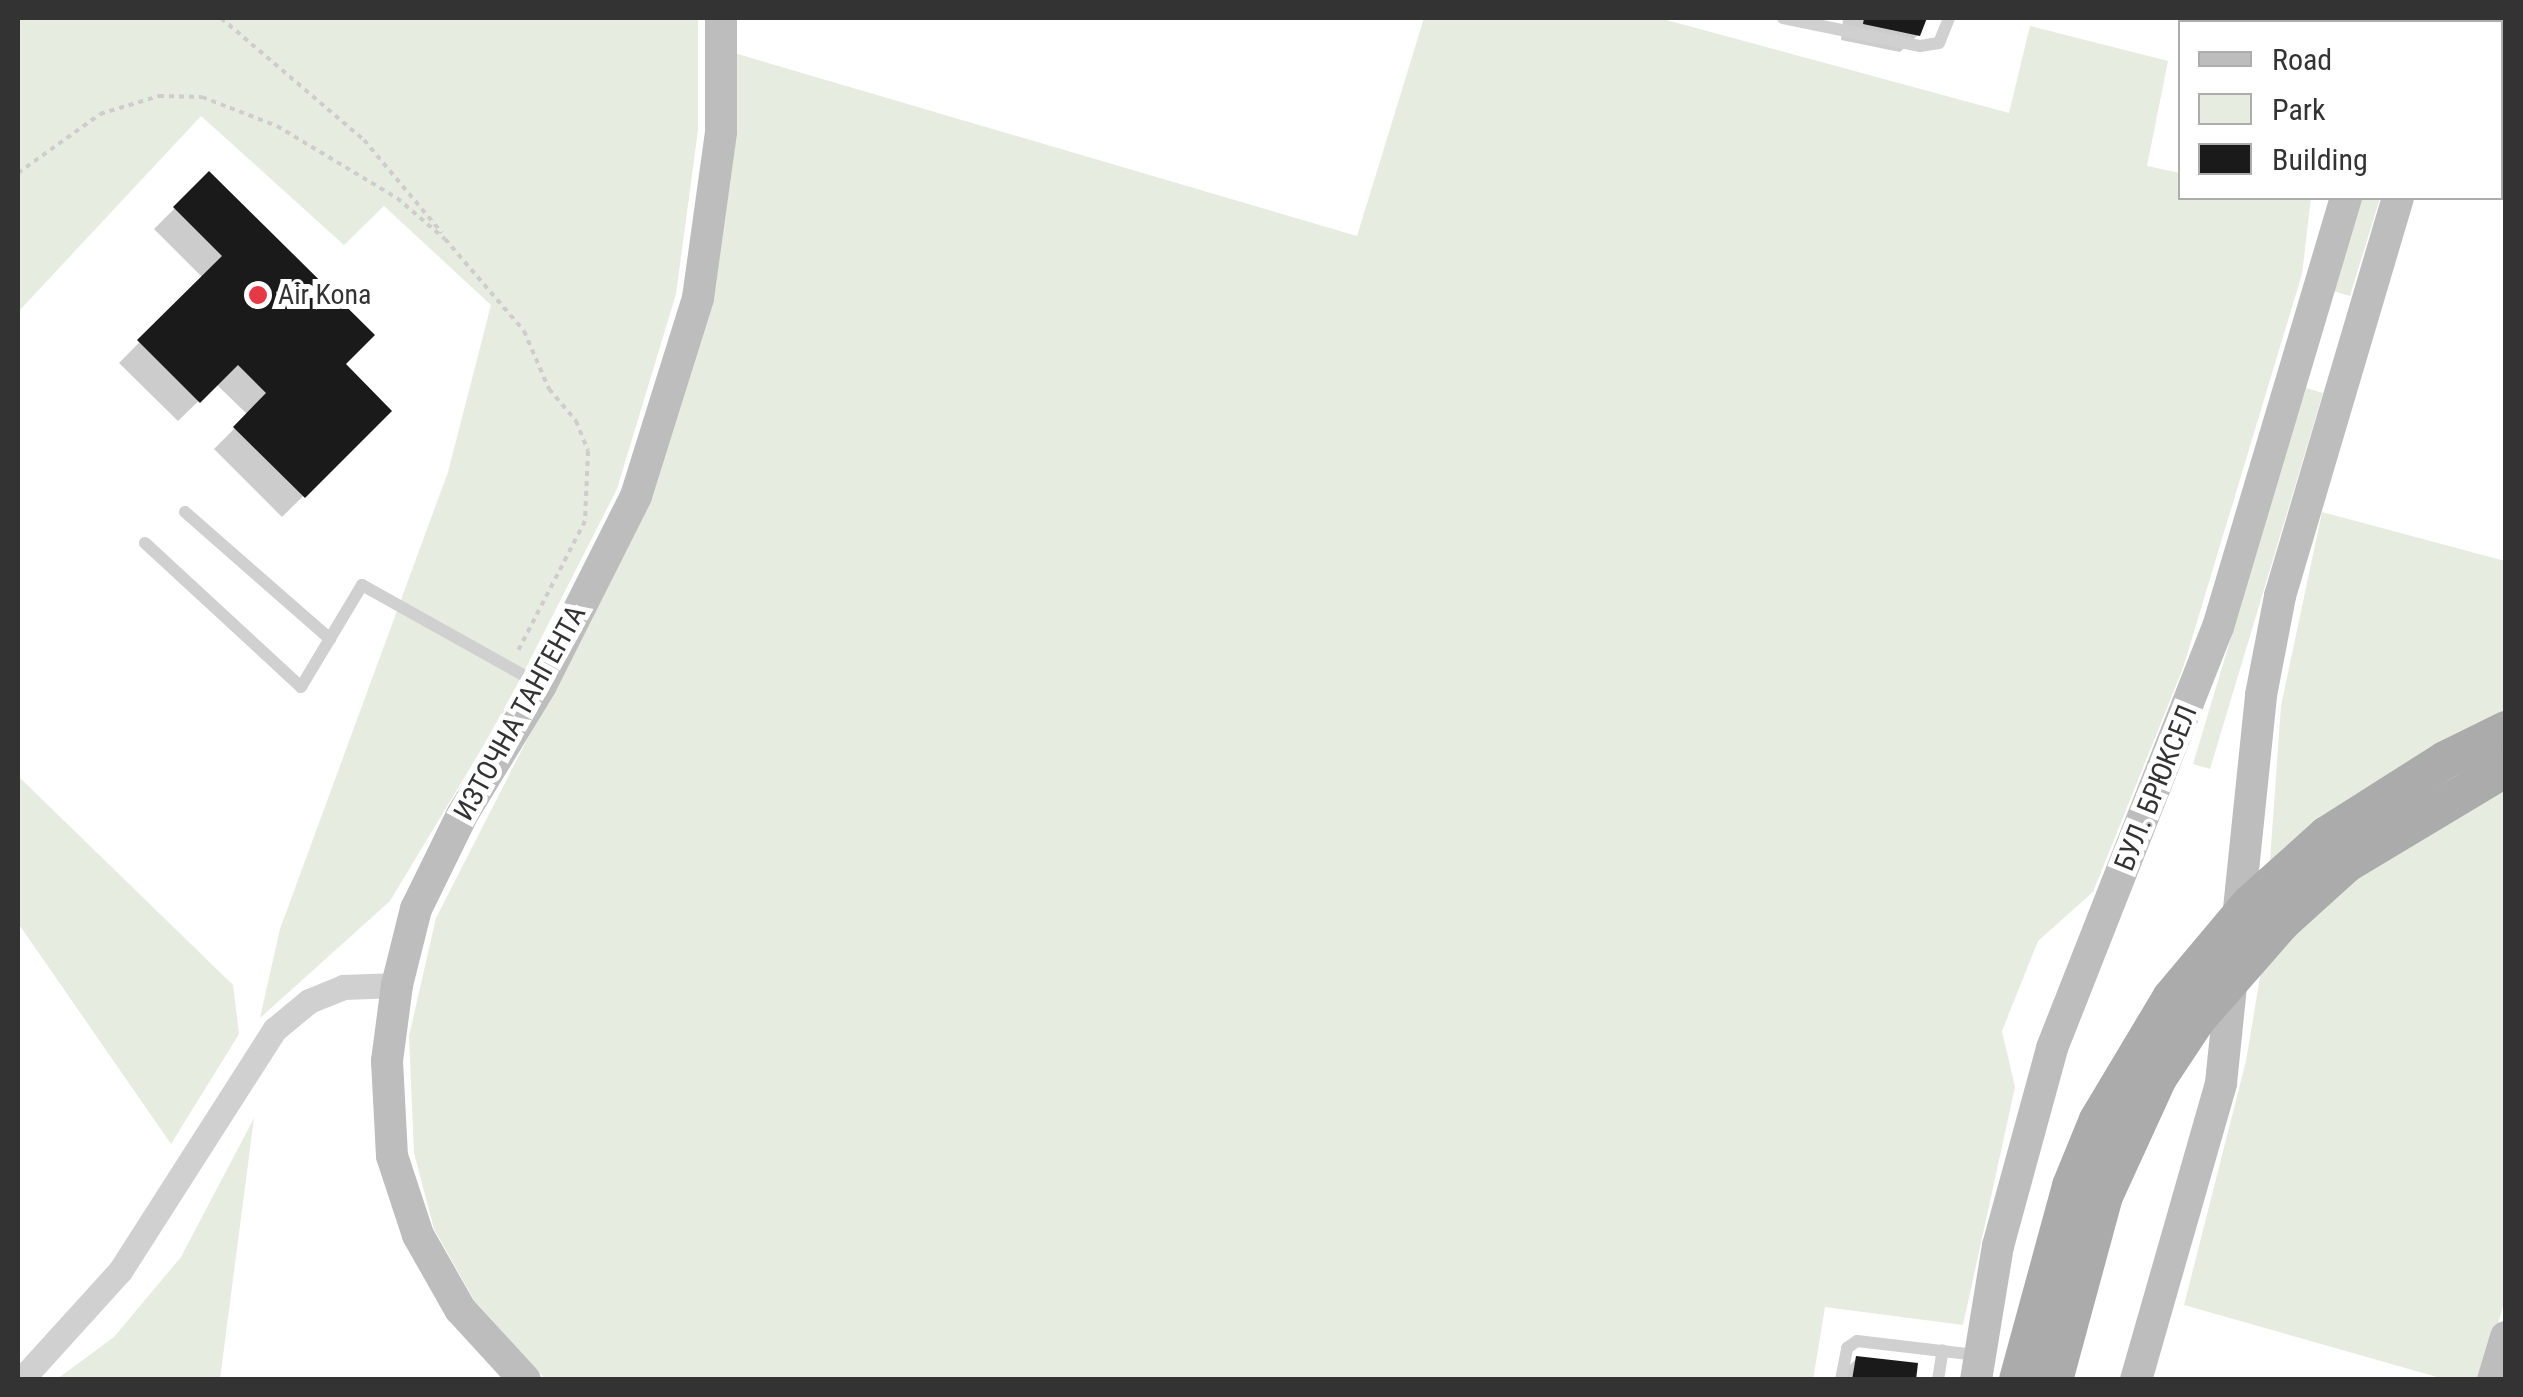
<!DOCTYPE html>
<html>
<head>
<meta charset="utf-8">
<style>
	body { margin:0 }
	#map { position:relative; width:2523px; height:1397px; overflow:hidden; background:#fff; font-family:"Roboto Condensed",sans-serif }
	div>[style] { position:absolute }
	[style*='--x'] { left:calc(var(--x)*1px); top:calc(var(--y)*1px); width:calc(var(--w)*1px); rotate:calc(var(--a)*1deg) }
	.green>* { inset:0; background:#e6ecdf }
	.shadow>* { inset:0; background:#0003 }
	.building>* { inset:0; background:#1a1a1a }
	.path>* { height:4px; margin-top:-2px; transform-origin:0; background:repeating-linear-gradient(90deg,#cdcdcd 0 5px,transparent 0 10px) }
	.lane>* { height:12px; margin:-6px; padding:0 6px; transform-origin:6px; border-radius:6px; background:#d0d0d0 }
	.street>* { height:25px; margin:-12.5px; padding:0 12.5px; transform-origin:12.5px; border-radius:12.5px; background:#d0d0d0 }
	.secondary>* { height:32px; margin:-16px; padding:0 16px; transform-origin:16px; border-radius:16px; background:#bdbdbd }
	.primary-bridge>* { height:38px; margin:-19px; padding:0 19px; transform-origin:19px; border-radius:19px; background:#ababab }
	.dots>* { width:28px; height:28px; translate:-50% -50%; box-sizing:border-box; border:5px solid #fff; border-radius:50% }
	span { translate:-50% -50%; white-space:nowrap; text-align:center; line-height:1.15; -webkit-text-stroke:10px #fff; paint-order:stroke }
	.poi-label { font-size:28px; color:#333 }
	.left { translate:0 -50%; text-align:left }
	.street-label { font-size:28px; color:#333 }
	.frame { position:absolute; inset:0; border:20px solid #333; pointer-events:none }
	.legend { position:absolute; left:2178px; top:20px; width:325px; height:180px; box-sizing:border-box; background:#fff; border:2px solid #adadad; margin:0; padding:12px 18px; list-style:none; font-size:30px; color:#333 }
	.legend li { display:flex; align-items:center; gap:20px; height:50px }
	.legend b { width:50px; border:2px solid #adadad }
</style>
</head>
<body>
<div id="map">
	<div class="green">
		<div style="clip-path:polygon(18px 18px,698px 18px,698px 130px,676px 294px,617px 489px,502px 715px,390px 901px,260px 1018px,280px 929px,448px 472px,491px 305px,384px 206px,344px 245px,201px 116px,18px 312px)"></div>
		<div style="clip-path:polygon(1424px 18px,1659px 18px,2009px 113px,2030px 26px,2168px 61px,2147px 166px,2180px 173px,2180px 198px,2311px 198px,2302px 274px,2183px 668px,2093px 892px,2038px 941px,2002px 1031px,2015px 1087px,1963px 1325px,1825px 1307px,1813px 1380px,546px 1380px,474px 1300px,434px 1229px,414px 1153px,409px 1036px,436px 918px,649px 501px,734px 53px,1357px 236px)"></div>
		<div style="clip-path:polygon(2361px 198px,2380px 198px,2350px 296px,2333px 291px)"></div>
		<div style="clip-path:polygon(2306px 388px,2323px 393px,2210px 769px,2193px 764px)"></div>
		<div style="clip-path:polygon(2322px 512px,2505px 561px,2506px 1296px,2482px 1379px,2444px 1379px,2184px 1305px,2246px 1061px,2263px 959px,2281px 706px)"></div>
		<div style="clip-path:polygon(18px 776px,233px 985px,239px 1034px,171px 1144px,18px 923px)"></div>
		<div style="clip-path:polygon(254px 1118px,220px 1379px,57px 1379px,114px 1337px,181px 1257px)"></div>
	</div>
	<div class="shadow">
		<div style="clip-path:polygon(1836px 18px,1923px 18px,1918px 35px,1900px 52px,1841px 40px,1843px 19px)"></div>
		<div style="clip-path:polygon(209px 174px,342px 364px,389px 411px,282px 517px,214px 449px,248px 415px,216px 384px,178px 421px,119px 363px,203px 278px,154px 229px)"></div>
		<div style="clip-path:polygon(1857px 1358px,1913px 1380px,1835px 1380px)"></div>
	</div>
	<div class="building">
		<div style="clip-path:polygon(1864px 18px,1927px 18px,1920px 36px,1863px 24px)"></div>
		<div style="clip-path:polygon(209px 171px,375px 335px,346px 364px,392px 411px,305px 498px,233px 427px,266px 393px,238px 365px,200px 403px,137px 340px,222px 256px,173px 207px)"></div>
		<div style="clip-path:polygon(1856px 1356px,1918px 1363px,1916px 1380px,1852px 1380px)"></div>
	</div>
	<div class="path">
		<div style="--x:221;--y:18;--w:188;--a:40.5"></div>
		<div style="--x:364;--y:140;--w:121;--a:50"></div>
		<div style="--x:18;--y:173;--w:101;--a:-35.7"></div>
		<div style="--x:100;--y:114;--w:62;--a:-17"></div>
		<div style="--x:159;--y:96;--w:43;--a:1.3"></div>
		<div style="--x:202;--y:97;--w:80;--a:21.1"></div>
		<div style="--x:277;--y:126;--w:140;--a:31"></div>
		<div style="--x:397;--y:198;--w:63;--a:40.5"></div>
		<div style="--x:445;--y:239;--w:121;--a:49.3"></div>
		<div style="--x:524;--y:331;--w:63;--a:66.7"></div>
		<div style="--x:549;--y:389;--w:42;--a:49.8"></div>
		<div style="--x:576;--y:421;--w:32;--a:68"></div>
		<div style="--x:588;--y:451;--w:70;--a:92.5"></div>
		<div style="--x:585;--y:521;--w:146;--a:117.3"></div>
	</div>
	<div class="lane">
		<div style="--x:1783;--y:18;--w:140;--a:11.6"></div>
		<div style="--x:1920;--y:46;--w:19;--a:-9"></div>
		<div style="--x:1939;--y:43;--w:27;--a:-68"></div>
		<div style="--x:2324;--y:18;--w:5;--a:53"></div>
		<div style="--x:2355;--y:22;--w:4;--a:-63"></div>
		<div style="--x:185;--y:512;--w:193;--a:41.2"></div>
		<div style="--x:145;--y:543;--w:212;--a:42.7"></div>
		<div style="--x:301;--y:687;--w:119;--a:-59.1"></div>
		<div style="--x:362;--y:585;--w:203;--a:29.2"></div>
		<div style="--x:1841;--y:1380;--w:33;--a:-79"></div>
		<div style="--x:1847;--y:1348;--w:12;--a:-35"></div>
		<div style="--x:1857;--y:1341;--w:121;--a:6.7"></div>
		<div style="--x:1938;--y:1380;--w:30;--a:-81"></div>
	</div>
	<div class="street">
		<div style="--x:2500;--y:96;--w:6;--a:9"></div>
		<div style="--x:21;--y:1380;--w:147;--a:-47.8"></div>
		<div style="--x:120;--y:1271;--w:287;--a:-57.4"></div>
		<div style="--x:275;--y:1029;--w:44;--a:-39.5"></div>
		<div style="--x:309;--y:1001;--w:37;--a:-22"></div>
		<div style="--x:343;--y:987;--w:54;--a:-2.1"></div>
	</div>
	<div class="secondary">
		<div style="--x:2397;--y:22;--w:4;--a:-63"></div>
		<div style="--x:2450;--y:22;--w:4;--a:-76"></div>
		<div style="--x:525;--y:1380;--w:96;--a:-132.5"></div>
		<div style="--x:460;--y:1309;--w:85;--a:-119.6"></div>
		<div style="--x:418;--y:1235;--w:83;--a:-108.2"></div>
		<div style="--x:392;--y:1156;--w:95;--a:-93"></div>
		<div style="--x:387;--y:1061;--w:77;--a:-82.5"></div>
		<div style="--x:397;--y:985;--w:78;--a:-76"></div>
		<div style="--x:416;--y:909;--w:105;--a:-63.9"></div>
		<div style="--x:462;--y:815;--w:152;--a:-58.7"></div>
		<div style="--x:541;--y:685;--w:212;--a:-63.3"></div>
		<div style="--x:636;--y:496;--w:207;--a:-72.6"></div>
		<div style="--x:698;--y:298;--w:168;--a:-82.1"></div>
		<div style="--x:721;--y:132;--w:114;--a:-90"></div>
		<div style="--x:1976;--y:1380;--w:136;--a:-80.7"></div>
		<div style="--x:1998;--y:1246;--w:205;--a:-74.7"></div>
		<div style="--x:2052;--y:1048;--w:453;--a:-68.5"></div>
		<div style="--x:2218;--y:627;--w:448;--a:-73.4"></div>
		<div style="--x:2136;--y:1380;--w:309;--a:-74"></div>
		<div style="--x:2221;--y:1083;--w:390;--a:-84.1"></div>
		<div style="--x:2261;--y:695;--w:101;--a:-79.1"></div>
		<div style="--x:2280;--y:596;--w:415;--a:-73.5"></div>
		<div style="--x:2493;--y:1380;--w:45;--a:-73.2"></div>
	</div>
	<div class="primary-bridge">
		<div style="--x:2018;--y:1380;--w:201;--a:-74.7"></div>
		<div style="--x:2071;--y:1186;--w:71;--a:-67.8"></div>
		<div style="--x:2098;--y:1120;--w:142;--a:-59.1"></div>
		<div style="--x:2171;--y:998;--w:123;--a:-50"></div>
		<div style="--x:2250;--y:904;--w:103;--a:-41.9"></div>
		<div style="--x:2327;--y:835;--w:140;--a:-32.4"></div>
		<div style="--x:2445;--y:760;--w:68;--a:-26.2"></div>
		<div style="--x:2054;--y:1380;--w:191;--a:-74.8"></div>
		<div style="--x:2104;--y:1196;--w:130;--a:-65.4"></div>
		<div style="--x:2158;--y:1078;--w:71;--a:-56.5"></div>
		<div style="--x:2197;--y:1019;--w:128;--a:-48.8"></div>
		<div style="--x:2281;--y:923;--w:88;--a:-42.2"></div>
		<div style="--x:2346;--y:864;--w:187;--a:-31"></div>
	</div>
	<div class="dots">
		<div style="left:258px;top:295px;background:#e63946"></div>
	</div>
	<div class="poi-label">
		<span class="left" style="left:278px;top:295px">Air Kona</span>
	</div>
	<div class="street-label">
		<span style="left:520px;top:713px;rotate:-61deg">ИЗТОЧНА ТАНГЕНТА</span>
		<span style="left:2156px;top:788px;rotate:-68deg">БУЛ. БРЮКСЕЛ</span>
	</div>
	<div class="frame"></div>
	<ul class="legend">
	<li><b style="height:12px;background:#bdbdbd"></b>Road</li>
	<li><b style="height:28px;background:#e6ecdf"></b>Park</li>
	<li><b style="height:28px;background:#1a1a1a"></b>Building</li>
	</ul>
</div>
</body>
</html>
